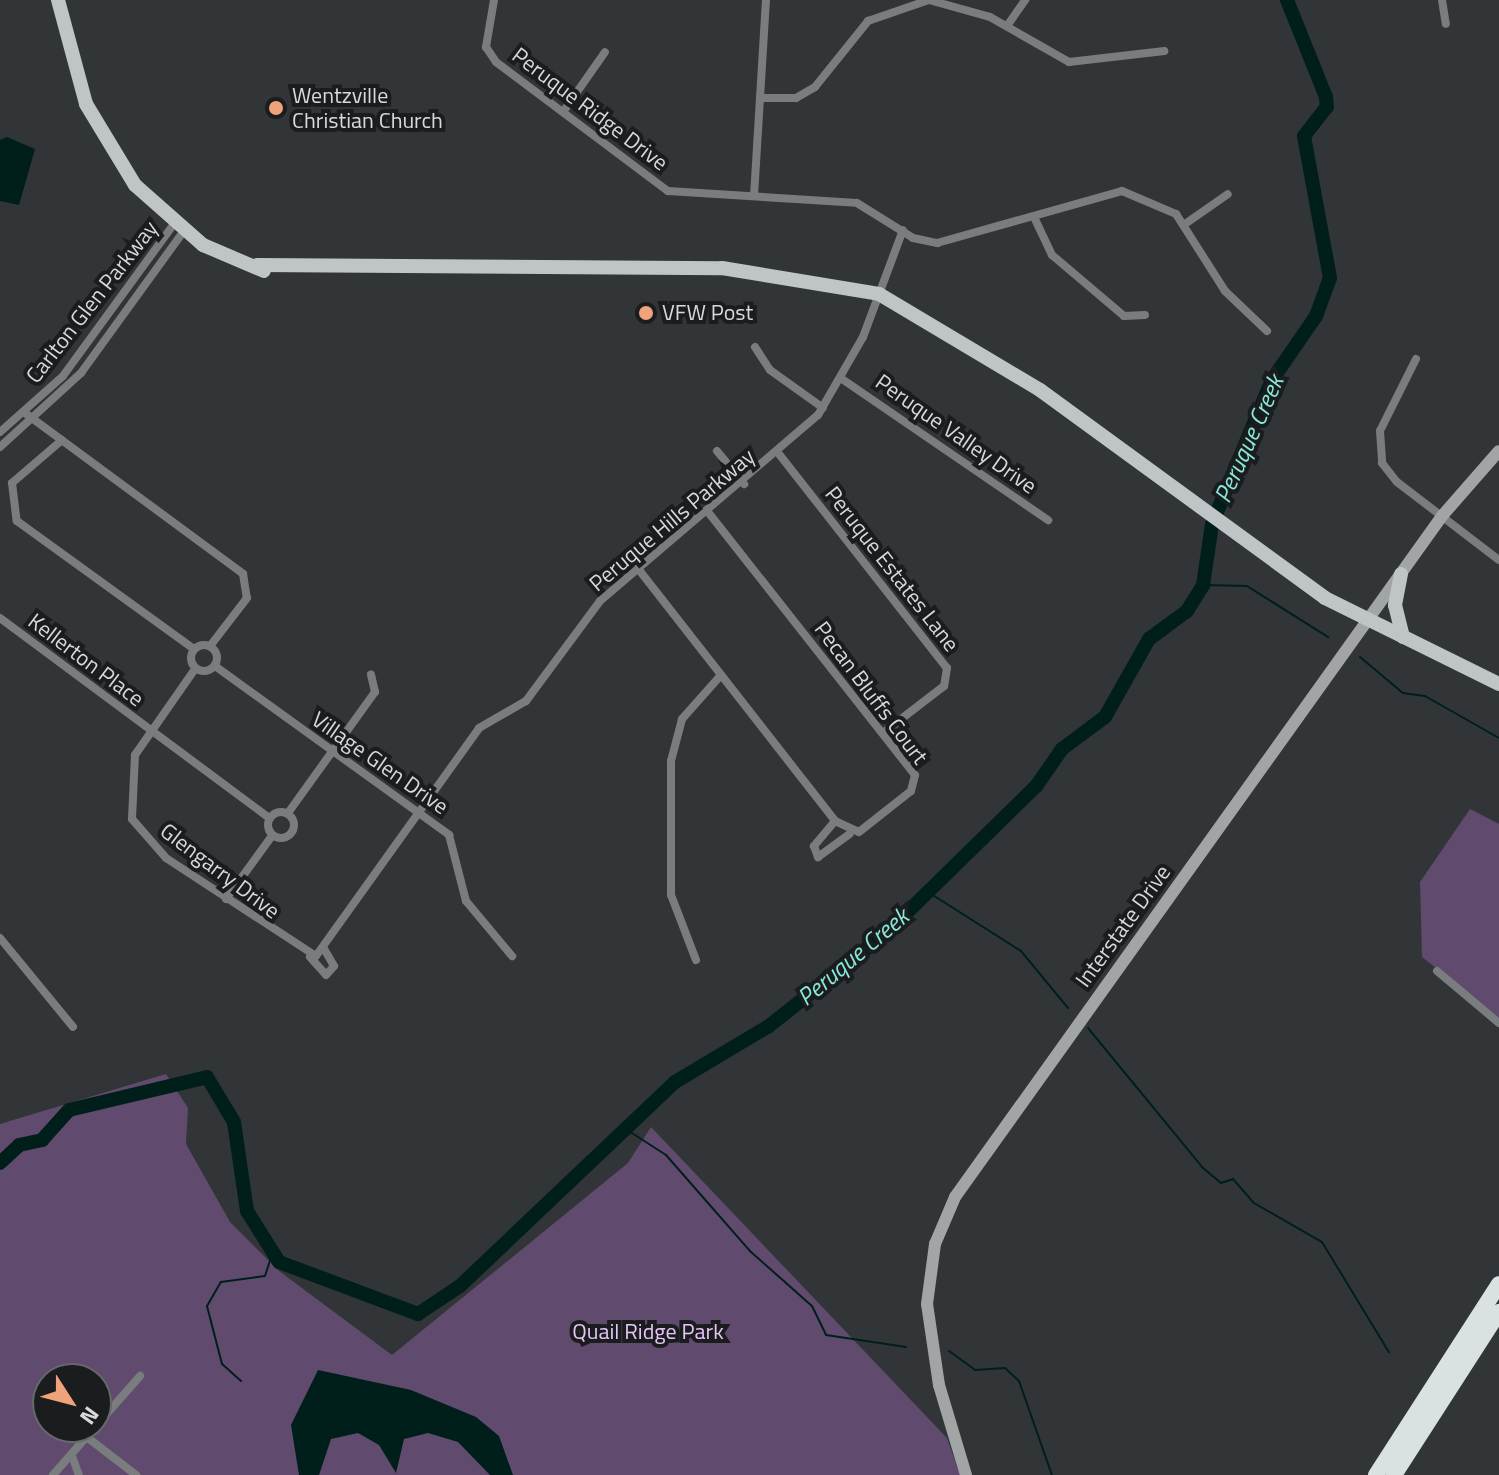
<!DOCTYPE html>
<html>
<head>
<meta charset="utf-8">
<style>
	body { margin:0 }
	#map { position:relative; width:1499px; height:1475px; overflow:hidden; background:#313538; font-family:"Titillium Web",sans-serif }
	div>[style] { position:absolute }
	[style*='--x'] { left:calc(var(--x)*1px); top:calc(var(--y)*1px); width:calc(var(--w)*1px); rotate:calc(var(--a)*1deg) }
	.green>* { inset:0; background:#604b6e }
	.water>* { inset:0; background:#001e1a }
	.stream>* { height:2px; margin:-1px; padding:0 1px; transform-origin:1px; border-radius:1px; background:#001e1a }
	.river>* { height:14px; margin:-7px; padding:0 7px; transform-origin:7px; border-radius:7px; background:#001e1a }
	.minor>* { height:8px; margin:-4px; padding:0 4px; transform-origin:4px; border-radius:4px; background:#7a7d7d }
	.minor>.ring { margin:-4px; padding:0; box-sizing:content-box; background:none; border:8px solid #7a7d7d; border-radius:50% }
	.secondary>* { height:12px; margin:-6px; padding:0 6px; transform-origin:6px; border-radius:6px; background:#a1a5a6 }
	.primary>* { height:14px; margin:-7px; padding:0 7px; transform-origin:7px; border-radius:7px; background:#bfc5c6 }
	.motorway>* { height:16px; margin:-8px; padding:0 8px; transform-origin:8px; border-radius:8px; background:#dae1e3 }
	.dots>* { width:22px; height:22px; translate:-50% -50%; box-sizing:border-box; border:4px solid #1b1c1e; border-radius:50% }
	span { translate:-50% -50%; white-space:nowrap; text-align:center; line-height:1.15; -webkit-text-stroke:8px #1b1c1e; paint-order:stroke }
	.poi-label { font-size:22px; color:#d7d9db }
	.left { translate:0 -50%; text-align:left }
	.street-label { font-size:22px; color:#d7d9db }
	.park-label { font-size:22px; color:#e4c5f8 }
	.water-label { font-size:24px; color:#87eadb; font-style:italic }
	.north { position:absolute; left:32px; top:1363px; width:80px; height:80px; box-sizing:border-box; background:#1b1c1e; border:2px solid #66686a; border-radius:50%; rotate:126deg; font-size:22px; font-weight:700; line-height:32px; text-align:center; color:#d7d9db }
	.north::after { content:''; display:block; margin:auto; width:28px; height:36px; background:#f0a27a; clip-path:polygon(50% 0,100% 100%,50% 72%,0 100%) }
</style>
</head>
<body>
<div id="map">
	<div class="green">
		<div style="clip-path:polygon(1470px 809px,1499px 824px,1499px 1018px,1422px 957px,1420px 882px)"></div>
		<div style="clip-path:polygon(evenodd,166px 1074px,188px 1108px,186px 1144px,230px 1222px,279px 1271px,392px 1355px,628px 1163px,651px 1127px,947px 1438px,960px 1475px,0 1475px,0 1124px,166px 1074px,48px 1379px,96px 1379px,96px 1427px,48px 1427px,48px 1379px)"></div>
	</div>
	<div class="water">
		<div style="clip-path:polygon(7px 137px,35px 149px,19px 205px,0 201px,0 140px)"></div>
		<div style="clip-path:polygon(318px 1370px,411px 1390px,476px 1417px,499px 1436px,513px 1475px,490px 1475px,458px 1442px,428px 1433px,404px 1439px,396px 1473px,379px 1445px,358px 1433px,331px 1439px,319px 1475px,299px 1475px,291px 1425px)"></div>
	</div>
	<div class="stream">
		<div style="--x:1203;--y:585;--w:44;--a:1.3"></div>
		<div style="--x:1247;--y:586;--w:96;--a:32.2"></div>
		<div style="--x:1360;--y:657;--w:56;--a:39.9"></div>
		<div style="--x:1403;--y:693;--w:22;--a:8"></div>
		<div style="--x:1425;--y:696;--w:85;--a:29.6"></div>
		<div style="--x:928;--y:892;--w:110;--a:32.4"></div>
		<div style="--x:1021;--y:951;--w:74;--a:50.5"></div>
		<div style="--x:1088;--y:1028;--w:181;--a:50.6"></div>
		<div style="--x:1203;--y:1168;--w:23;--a:40"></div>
		<div style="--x:1221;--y:1183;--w:13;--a:-18"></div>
		<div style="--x:1233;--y:1179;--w:32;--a:49"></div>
		<div style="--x:1254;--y:1203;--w:78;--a:29.8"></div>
		<div style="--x:1322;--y:1242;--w:129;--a:58.7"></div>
		<div style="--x:621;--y:1126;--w:54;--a:32.8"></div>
		<div style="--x:666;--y:1155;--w:129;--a:48.8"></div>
		<div style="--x:751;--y:1252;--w:81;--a:41.5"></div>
		<div style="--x:812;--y:1306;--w:32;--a:64"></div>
		<div style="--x:826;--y:1335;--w:81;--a:8.5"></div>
		<div style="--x:949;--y:1351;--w:32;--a:36"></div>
		<div style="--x:975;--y:1370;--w:30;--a:-4"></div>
		<div style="--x:1005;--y:1368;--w:19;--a:43"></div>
		<div style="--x:1019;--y:1381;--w:100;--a:70.7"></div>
		<div style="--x:241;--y:1381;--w:25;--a:-138"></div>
		<div style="--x:222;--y:1364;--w:60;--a:-104.5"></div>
		<div style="--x:207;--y:1306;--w:28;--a:-60"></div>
		<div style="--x:221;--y:1282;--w:44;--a:-7.8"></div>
		<div style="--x:265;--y:1276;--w:23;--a:-72"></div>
	</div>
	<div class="river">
		<div style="--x:0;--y:1163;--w:26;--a:-43"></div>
		<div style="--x:19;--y:1145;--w:24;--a:-12"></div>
		<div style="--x:42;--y:1140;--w:40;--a:-48"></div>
		<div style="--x:69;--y:1110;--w:142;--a:-13.4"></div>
		<div style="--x:207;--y:1077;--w:52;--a:59"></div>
		<div style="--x:234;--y:1122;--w:90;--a:81.7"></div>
		<div style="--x:247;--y:1211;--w:60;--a:57.9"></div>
		<div style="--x:279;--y:1262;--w:148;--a:20.5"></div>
		<div style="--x:418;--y:1314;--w:50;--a:-33.7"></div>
		<div style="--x:460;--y:1286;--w:296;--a:-43.5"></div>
		<div style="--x:675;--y:1082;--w:109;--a:-30.8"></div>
		<div style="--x:769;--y:1026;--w:148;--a:-38.4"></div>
		<div style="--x:885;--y:934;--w:213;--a:-44.4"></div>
		<div style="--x:1037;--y:785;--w:44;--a:-55.2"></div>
		<div style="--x:1062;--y:749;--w:54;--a:-36.7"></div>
		<div style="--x:1105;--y:717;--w:90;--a:-60.6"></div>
		<div style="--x:1149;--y:639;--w:47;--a:-36.4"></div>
		<div style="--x:1187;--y:611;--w:31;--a:-58"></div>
		<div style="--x:1203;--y:585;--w:62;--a:-81.6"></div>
		<div style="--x:1212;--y:524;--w:156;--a:-67.4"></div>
		<div style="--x:1272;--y:380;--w:78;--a:-55.5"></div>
		<div style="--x:1316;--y:316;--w:40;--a:-69.8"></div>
		<div style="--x:1330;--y:278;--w:144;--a:-100.4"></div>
		<div style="--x:1304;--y:136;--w:37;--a:-52"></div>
		<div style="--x:1327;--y:107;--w:10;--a:-96"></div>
		<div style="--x:1326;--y:97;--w:105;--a:-111.9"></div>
	</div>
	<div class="minor">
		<div style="--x:494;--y:0;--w:48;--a:99.7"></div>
		<div style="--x:486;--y:47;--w:18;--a:56"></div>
		<div style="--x:496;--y:62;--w:215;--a:36.9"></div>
		<div style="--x:668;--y:191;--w:189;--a:3.6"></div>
		<div style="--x:857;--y:203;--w:66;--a:32"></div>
		<div style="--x:913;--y:238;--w:25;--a:12"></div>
		<div style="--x:937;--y:243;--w:192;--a:-15.7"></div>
		<div style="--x:1122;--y:191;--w:59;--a:23.1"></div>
		<div style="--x:1176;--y:214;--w:91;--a:57.5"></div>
		<div style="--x:1225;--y:291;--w:58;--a:43.6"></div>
		<div style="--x:1442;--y:0;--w:24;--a:81"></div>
		<div style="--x:1007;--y:26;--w:32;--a:-55"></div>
		<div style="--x:760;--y:98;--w:36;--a:0"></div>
		<div style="--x:796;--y:98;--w:22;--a:-30"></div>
		<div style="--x:815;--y:87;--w:85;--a:-51.2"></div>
		<div style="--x:868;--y:21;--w:65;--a:-19"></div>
		<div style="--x:929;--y:0;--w:63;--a:15.6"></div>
		<div style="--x:990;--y:17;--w:91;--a:29.7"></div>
		<div style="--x:1069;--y:62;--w:96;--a:-6.6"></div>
		<div style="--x:563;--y:112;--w:73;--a:-55"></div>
		<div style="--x:754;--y:196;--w:196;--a:-86.5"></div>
		<div style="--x:1034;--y:217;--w:42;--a:64.7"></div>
		<div style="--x:1052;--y:255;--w:94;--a:40.3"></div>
		<div style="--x:1124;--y:316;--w:21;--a:-3"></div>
		<div style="--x:1185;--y:224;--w:52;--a:-34.9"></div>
		<div style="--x:755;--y:347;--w:27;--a:57"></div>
		<div style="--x:770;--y:370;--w:65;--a:35.6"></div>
		<div style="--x:1416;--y:359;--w:80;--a:116.6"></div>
		<div style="--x:1380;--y:431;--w:32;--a:86"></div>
		<div style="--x:1382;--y:463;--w:24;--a:52"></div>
		<div style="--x:1397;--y:482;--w:128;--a:37.4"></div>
		<div style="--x:842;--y:379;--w:250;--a:34.4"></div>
		<div style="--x:25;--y:413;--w:271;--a:36.4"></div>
		<div style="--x:243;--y:574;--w:24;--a:81"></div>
		<div style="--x:247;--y:598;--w:61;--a:127.6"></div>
		<div style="--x:0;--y:432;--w:84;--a:-41.6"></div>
		<div style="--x:63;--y:376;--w:188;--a:-53.9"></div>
		<div style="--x:62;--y:440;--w:66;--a:139.3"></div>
		<div style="--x:12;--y:483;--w:38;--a:83"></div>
		<div style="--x:17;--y:521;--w:218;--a:35.9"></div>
		<div style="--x:0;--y:447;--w:110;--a:-42.4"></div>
		<div style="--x:81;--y:373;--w:174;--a:-54.1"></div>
		<div style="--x:717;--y:451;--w:43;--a:50.7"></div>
		<div style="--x:779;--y:454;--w:272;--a:51.9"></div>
		<div style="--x:947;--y:668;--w:18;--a:99"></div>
		<div style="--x:944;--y:686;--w:77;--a:142.4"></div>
		<div style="--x:636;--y:566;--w:323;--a:52"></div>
		<div style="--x:835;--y:821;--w:26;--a:25"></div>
		<div style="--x:859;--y:832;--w:66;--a:-38.3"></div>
		<div style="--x:911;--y:791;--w:16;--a:-76"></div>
		<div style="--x:915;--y:775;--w:335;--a:-128.2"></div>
		<div style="--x:0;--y:618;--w:335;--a:36.6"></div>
		<div class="ring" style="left:191px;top:645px;width:18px;height:18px"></div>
		<div style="--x:215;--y:666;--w:289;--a:35.8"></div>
		<div style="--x:449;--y:835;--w:68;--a:75.6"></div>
		<div style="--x:466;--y:901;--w:72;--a:50.1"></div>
		<div style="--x:195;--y:669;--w:105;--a:124.9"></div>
		<div style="--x:135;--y:755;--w:64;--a:92.7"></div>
		<div style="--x:132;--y:819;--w:52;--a:48.9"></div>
		<div style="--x:166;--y:858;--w:179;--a:33.2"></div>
		<div style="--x:316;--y:956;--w:280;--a:-54.4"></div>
		<div style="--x:479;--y:728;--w:54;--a:-29.9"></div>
		<div style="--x:526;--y:701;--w:124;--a:-53.5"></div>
		<div style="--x:600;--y:601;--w:287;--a:-40.5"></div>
		<div style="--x:818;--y:415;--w:90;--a:-60"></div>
		<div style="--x:863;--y:337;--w:114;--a:-69.5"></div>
		<div class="ring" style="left:268px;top:812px;width:18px;height:18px"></div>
		<div style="--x:288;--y:813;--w:149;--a:-54.3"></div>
		<div style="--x:375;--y:692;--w:18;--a:-103"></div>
		<div style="--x:835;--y:821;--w:33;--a:130"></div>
		<div style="--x:814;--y:846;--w:12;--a:70"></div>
		<div style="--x:818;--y:857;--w:39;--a:-36"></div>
		<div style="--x:226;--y:899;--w:78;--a:-53.9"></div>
		<div style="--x:0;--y:938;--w:115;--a:50.6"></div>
		<div style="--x:310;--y:957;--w:24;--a:48"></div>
		<div style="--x:326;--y:975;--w:12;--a:-48"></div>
		<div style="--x:334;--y:966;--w:20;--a:-120"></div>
		<div style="--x:696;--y:960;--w:70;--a:-111"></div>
		<div style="--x:671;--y:895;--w:134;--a:-90"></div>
		<div style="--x:671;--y:761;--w:43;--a:-75.3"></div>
		<div style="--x:682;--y:719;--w:59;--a:-48.4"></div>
		<div style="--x:1437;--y:971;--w:81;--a:40"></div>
		<div style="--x:88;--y:1438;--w:61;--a:37.6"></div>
		<div style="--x:72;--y:1456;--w:20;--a:70"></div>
		<div style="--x:53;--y:1475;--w:132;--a:-48.7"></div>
	</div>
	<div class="secondary">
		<div style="--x:966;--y:1475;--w:94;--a:-106.7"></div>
		<div style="--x:939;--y:1385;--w:82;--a:-98.4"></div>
		<div style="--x:927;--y:1304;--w:61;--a:-82.4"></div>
		<div style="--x:935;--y:1244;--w:51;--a:-66.9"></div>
		<div style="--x:955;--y:1197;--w:837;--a:-54.43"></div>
		<div style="--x:1442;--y:516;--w:86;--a:-48.8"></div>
	</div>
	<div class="primary">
		<div style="--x:58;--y:0;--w:108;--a:74.9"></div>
		<div style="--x:86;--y:104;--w:95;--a:58.8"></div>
		<div style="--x:135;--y:185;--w:91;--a:41.4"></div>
		<div style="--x:203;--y:245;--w:66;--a:23.1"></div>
		<div style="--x:257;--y:265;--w:465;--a:0.4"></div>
		<div style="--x:722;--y:268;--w:159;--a:9.4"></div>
		<div style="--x:879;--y:294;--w:187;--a:30.8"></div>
		<div style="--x:1040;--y:390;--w:353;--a:36.1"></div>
		<div style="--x:1325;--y:598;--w:194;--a:26.3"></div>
		<div style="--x:1401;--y:574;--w:32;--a:101"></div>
		<div style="--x:1395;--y:605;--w:33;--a:76"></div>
	</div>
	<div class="motorway">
		<div style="--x:1376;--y:1475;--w:227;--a:-57.2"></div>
		<div style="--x:1394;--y:1475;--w:194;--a:-57.2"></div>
	</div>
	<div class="dots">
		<div style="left:276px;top:108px;background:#f0a27a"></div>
		<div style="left:646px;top:313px;background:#f0a27a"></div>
	</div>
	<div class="poi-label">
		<span class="left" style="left:292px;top:108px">Wentzville<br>Christian Church</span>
		<span class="left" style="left:662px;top:313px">VFW Post</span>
	</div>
	<div class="street-label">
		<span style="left:590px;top:109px;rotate:37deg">Peruque Ridge Drive</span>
		<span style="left:92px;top:302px;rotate:-52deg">Carlton Glen Parkway</span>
		<span style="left:956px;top:434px;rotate:35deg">Peruque Valley Drive</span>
		<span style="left:672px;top:520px;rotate:-40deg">Peruque Hills Parkway</span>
		<span style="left:892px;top:569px;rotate:52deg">Peruque Estates Lane</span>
		<span style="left:86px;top:660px;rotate:37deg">Kellerton Place</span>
		<span style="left:871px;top:693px;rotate:53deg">Pecan Bluffs Court</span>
		<span style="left:380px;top:763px;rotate:35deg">Village Glen Drive</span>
		<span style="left:220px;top:871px;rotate:37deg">Glengarry Drive</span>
		<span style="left:1123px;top:926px;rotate:-54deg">Interstate Drive</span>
	</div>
	<div class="park-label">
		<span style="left:648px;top:1332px">Quail Ridge Park</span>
	</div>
	<div class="water-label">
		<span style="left:1249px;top:439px;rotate:-66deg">Peruque Creek</span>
		<span style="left:853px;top:957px;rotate:-40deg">Peruque Creek</span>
	</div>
	<div class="north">N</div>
</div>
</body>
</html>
